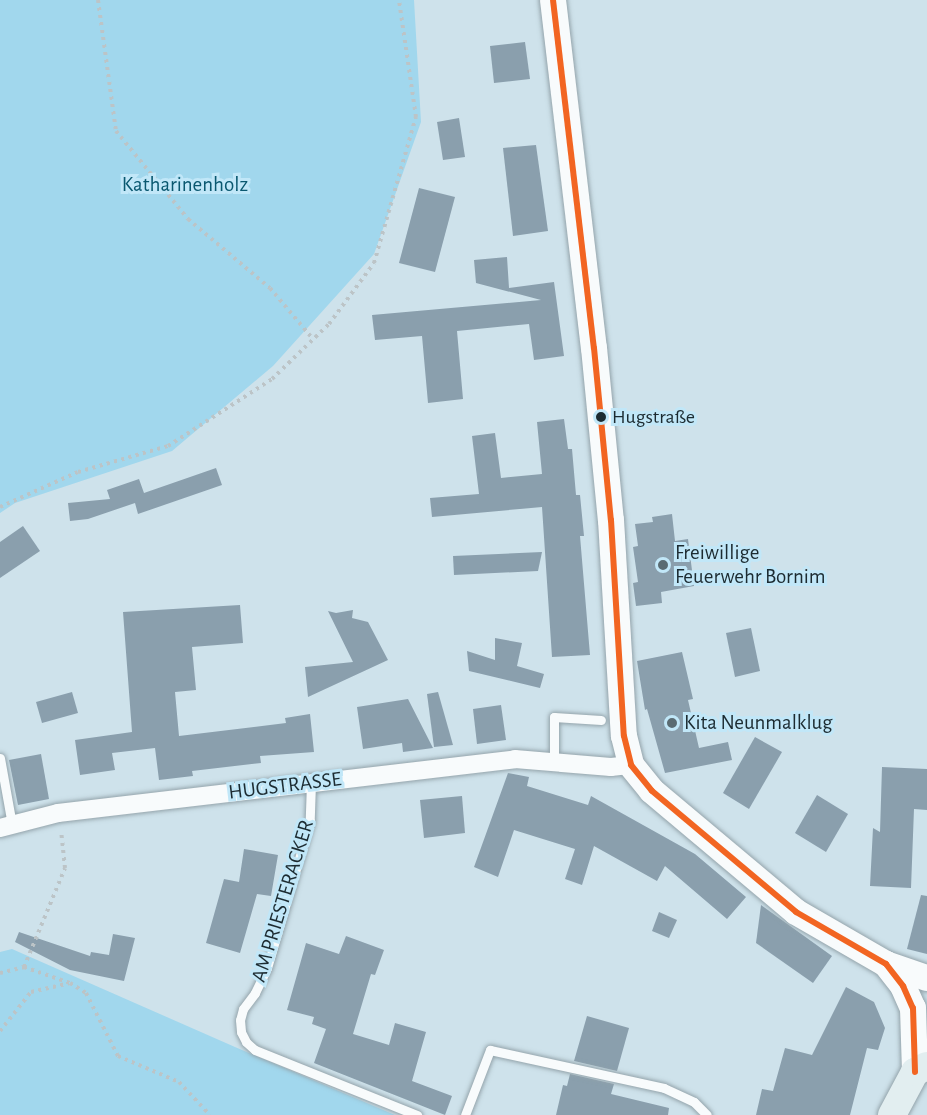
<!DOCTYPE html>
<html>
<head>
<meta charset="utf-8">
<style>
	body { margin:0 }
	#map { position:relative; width:927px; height:1115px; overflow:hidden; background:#cee2eb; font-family:"Alegreya Sans",sans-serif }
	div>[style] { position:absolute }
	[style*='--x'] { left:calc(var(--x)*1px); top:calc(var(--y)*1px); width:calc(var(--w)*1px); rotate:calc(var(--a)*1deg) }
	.green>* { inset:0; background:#a1d7ed }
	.building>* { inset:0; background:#8a9fad }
	.path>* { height:4px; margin-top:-2px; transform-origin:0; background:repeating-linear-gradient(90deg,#bcc4c7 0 3px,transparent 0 7.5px) }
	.roads { filter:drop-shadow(0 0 2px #94a4ab) drop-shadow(0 0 2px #94a4ab) }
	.service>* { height:9px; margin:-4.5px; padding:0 4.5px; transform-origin:4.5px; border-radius:4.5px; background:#f8fbfc }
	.minor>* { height:18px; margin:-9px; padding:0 9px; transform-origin:9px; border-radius:9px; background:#f8fbfc }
	.secondary>* { height:26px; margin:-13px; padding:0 13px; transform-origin:13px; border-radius:13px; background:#f8fbfc }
	.primary>* { height:28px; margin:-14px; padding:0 14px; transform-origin:14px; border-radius:14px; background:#e2eef0 }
	.bus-1>* { height:6px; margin:-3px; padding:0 3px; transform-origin:3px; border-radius:3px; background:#f26522 }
	.dots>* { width:16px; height:16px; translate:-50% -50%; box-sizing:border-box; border:3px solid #c1e7f8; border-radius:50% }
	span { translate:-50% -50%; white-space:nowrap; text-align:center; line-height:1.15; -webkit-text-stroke:6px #c1e7f8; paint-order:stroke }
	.bus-label { font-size:20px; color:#1c2b31 }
	.left { translate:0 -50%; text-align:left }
	.park-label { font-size:21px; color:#0a5870 }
	.poi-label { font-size:21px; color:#1c2b31 }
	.street-label { font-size:21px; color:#1c2b31 }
</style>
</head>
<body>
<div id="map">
	<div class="green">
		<div style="clip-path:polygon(0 0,414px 0,421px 122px,374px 254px,273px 366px,172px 451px,15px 503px,0 513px)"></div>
		<div style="clip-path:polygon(12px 949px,235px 1047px,395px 1115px,0 1115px,0 952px)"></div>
	</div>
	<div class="building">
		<div style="clip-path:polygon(525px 42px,530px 79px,494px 83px,490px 46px)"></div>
		<div style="clip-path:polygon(459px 118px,465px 157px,443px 160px,437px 122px)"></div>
		<div style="clip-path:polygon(536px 145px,548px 231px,513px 236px,503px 148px)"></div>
		<div style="clip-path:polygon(419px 188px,455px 197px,435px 272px,399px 263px)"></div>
		<div style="clip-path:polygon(507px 257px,509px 288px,554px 282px,564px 356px,534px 360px,529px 324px,457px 331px,463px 399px,428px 403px,422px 336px,375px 340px,372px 315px,541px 300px,476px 283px,474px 260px)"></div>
		<div style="clip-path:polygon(564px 419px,568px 449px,572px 449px,576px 495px,580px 495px,584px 536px,580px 536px,590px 655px,552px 657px,542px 507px,432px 517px,430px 498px,479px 494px,472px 436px,495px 433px,501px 478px,542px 474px,537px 422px)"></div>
		<div style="clip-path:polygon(216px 468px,222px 485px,138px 514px,135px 503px,88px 519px,70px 521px,68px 503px,110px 499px,107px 490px,139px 479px,144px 493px)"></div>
		<div style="clip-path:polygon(672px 514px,675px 541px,688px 539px,694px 586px,661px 592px,662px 603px,636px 606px,633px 583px,638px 582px,633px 547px,638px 546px,635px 524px,653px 522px,652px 517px)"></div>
		<div style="clip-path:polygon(23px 526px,40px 551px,0 578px,0 542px)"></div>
		<div style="clip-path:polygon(542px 552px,538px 571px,454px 575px,453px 556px)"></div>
		<div style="clip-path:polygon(240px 605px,243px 643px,192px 647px,196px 690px,175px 692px,179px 736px,286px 723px,285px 718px,310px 714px,314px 752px,260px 756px,261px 763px,192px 771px,193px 776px,159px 780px,155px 748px,112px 753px,115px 770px,80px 775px,75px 740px,132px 732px,123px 612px)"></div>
		<div style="clip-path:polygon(353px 610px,352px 618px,368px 622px,388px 660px,308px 697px,305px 667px,353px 662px,328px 611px,336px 613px)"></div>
		<div style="clip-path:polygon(751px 628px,760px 671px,735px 677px,726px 633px)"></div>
		<div style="clip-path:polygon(495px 638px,522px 643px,517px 666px,544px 674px,540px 688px,469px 671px,467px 651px,495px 660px)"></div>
		<div style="clip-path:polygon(682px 652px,693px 699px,688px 700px,699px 748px,728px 742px,732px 760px,665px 773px,647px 709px,645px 710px,637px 661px)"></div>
		<div style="clip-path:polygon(72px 692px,78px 713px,42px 723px,36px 702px)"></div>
		<div style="clip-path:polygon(438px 692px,453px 745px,434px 747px,427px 694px)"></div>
		<div style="clip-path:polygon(408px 699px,433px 748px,403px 752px,402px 743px,363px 749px,357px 707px)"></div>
		<div style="clip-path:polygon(501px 705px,506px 740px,477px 744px,473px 709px)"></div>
		<div style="clip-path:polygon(755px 737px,782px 752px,749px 809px,723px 793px)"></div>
		<div style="clip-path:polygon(41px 754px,49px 799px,18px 805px,9px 760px)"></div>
		<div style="clip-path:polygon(882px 767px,927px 769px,927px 810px,914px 809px,911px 888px,870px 886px,873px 828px,880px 832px)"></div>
		<div style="clip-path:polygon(508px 773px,529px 777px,527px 786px,588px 805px,591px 796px,695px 854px,746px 897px,727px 919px,665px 866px,657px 881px,594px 846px,582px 885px,565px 879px,575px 849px,514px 830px,498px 877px,474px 867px)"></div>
		<div style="clip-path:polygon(817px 795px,848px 814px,826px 852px,795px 833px)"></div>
		<div style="clip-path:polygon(462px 796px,465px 833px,424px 838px,420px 800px)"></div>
		<div style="clip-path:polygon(244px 849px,278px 855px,271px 896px,257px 894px,240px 953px,206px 943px,224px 879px,239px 882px)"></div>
		<div style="clip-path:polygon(921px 895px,927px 896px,927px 954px,907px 949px)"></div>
		<div style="clip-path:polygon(761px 905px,832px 956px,813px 983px,756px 943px)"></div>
		<div style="clip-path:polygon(659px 912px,677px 920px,669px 938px,652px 931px)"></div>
		<div style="clip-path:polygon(19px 932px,90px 956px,91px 952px,109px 955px,113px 934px,135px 938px,124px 981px,70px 970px,15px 942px)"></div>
		<div style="clip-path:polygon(346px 936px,384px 950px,375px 975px,371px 974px,353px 1034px,389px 1045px,395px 1023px,426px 1032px,412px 1081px,452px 1096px,445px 1115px,314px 1063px,326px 1029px,312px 1024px,314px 1017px,287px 1010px,306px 943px,339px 954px)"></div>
		<div style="clip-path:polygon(846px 987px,874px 1002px,885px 1028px,878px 1050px,867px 1048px,850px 1115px,756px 1115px,762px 1089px,773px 1091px,785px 1048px,812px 1055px)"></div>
		<div style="clip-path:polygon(587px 1016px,629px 1028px,617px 1071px,574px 1061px)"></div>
		<div style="clip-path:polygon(570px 1074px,614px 1084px,611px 1094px,669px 1108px,668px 1115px,556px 1115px,563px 1085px,567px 1086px)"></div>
	</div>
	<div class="path">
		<div style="--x:98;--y:0;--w:132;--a:82.2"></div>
		<div style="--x:116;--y:131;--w:114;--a:50.7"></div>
		<div style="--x:188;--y:219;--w:107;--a:40.1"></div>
		<div style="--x:270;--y:288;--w:67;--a:49.9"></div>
		<div style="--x:0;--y:507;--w:85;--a:-24.2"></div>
		<div style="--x:78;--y:472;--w:94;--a:-16.1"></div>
		<div style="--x:168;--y:446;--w:124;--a:-32.8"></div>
		<div style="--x:272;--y:379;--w:79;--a:-44"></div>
		<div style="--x:329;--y:324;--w:76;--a:-53.6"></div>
		<div style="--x:374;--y:263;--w:152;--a:-74"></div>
		<div style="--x:416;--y:117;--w:118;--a:-98.3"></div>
		<div style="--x:24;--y:967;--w:107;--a:-67.5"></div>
		<div style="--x:65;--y:868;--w:37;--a:-96"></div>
		<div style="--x:0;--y:973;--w:25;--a:-14"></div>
		<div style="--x:24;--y:967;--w:49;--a:19.2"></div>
		<div style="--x:70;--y:983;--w:19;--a:32"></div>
		<div style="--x:86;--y:993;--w:71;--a:63.1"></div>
		<div style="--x:118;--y:1056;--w:66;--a:23.1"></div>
		<div style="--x:179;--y:1082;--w:45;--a:46.8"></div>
		<div style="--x:0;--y:1031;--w:50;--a:-51.5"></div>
		<div style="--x:31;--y:992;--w:39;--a:-13"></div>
	</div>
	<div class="roads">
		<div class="service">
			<div style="--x:0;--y:758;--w:68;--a:79.8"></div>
			<div style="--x:554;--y:762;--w:45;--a:-90"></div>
			<div style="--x:554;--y:717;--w:47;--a:3.7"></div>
			<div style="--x:311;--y:783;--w:38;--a:92"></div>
			<div style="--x:310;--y:821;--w:153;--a:106.3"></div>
			<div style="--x:267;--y:968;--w:28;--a:116"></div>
			<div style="--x:255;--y:993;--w:20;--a:127"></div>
			<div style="--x:243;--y:1009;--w:11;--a:105"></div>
			<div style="--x:240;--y:1020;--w:12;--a:85"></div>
			<div style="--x:241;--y:1032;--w:11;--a:63"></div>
			<div style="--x:246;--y:1042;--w:12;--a:42"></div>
			<div style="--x:255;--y:1050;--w:175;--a:21.9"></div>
			<div style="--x:465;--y:1115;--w:70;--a:-69"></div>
			<div style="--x:490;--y:1050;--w:178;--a:12.3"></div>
			<div style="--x:664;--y:1088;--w:33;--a:25"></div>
			<div style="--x:694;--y:1102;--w:18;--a:45"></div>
		</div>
		<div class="minor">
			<div style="--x:0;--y:828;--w:60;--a:-14.5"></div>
			<div style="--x:58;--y:813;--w:460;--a:-6.7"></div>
			<div style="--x:515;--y:759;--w:96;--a:4.8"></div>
			<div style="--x:611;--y:767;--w:20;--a:-6"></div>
		</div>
		<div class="secondary">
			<div style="--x:553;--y:0;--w:350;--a:83.3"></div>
			<div style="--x:594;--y:348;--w:173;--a:84.4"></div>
			<div style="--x:611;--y:520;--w:216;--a:86.6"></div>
			<div style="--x:624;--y:736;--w:30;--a:76"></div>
			<div style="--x:631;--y:765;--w:33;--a:51"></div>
			<div style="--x:652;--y:791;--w:188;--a:40"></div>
			<div style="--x:796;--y:912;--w:104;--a:30"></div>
			<div style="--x:886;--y:964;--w:43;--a:18.9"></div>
			<div style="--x:886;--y:964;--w:28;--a:52"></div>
			<div style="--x:903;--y:986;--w:24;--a:66"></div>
			<div style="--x:913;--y:1008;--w:64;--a:88.2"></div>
		</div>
		<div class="primary">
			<div style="--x:892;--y:1115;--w:49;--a:-61.9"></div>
			<div style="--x:915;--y:1072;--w:13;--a:-27"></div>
		</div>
	</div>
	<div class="bus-1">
		<div style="--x:553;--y:0;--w:350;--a:83.3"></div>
		<div style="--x:594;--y:348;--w:173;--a:84.4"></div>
		<div style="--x:611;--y:520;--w:216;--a:86.6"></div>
		<div style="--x:624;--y:736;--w:30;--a:76"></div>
		<div style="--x:631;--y:765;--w:33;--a:51"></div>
		<div style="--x:652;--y:791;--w:188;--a:40"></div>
		<div style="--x:796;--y:912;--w:104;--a:30"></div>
		<div style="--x:886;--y:964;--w:28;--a:52"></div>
		<div style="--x:903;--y:986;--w:24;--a:66"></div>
		<div style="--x:913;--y:1008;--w:64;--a:88.2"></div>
	</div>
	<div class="dots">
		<div style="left:601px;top:417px;background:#1c2b31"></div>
		<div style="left:663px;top:565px;background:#5a6b72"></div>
		<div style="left:672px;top:723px;background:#5a6b72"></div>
	</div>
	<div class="bus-label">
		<span class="left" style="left:612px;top:417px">Hugstraße</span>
	</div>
	<div class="park-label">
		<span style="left:185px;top:185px">Katharinenholz</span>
	</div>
	<div class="poi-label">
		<span class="left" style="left:675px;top:565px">Freiwillige<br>Feuerwehr Bornim</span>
		<span class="left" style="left:684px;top:723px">Kita Neunmalklug</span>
	</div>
	<div class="street-label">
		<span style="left:285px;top:786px;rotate:-7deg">HUGSTRASSE</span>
		<span style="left:283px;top:901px;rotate:-73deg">AM PRIESTERACKER</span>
	</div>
</div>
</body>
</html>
